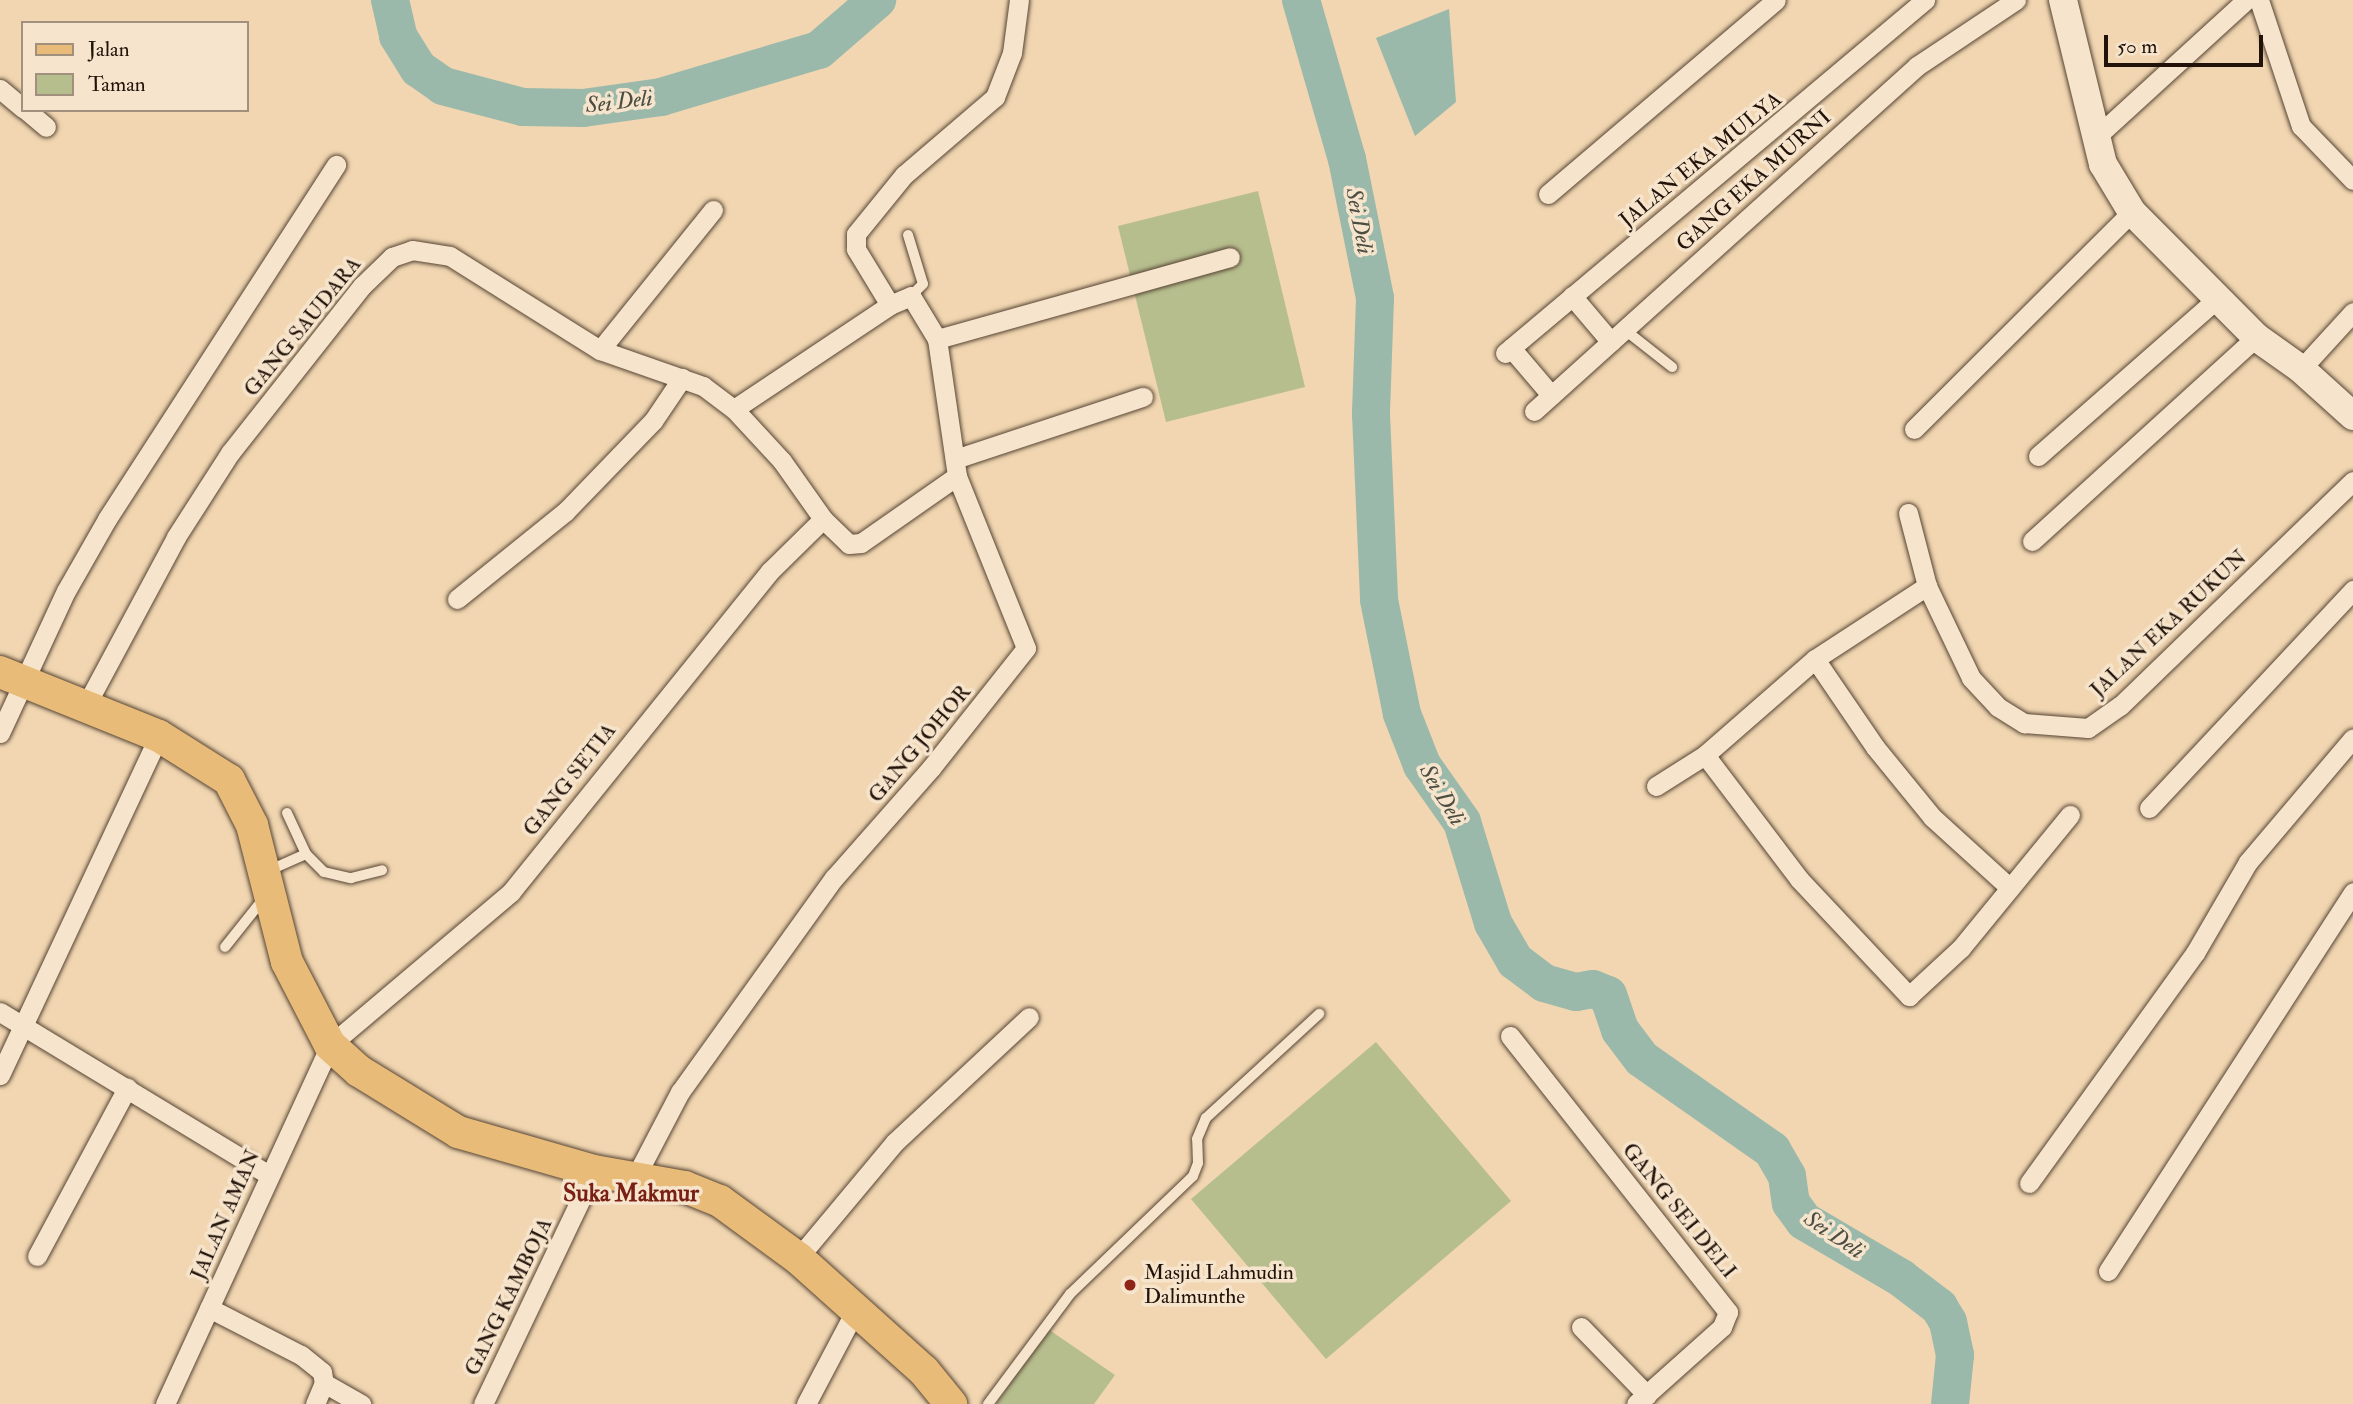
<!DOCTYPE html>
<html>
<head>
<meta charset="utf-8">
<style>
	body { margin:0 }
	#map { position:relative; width:2353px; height:1404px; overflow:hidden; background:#f1d6b1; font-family:"IM FELL Double Pica",serif }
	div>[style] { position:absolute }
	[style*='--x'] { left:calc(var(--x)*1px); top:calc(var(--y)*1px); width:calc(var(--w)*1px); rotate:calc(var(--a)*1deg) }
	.green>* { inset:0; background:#b7be8e }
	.water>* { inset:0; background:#9bb9aa }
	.river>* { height:38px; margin:-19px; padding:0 19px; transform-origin:19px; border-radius:19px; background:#9bb9aa }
	.roads { filter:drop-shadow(0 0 2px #564434) drop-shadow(0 0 2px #564434) }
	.lane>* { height:10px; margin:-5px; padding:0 5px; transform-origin:5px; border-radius:5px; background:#f6e4cc }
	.street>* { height:19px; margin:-9.5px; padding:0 9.5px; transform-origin:9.5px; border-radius:9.5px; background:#f6e4cc }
	.secondary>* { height:28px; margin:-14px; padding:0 14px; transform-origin:14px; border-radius:14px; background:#f6e4cc }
	.primary>* { height:32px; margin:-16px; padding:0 16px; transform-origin:16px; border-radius:16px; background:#e8bb78 }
	.dots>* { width:19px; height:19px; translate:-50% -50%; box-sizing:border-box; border:4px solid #f6e4cc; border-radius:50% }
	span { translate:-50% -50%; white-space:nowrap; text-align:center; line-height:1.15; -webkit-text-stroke:7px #f6e4cc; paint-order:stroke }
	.street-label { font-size:21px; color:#22130a }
	.poi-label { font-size:21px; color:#22130a }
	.left { translate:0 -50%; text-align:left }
	.water-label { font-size:23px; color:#4c4d42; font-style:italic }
	.quarter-label { font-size:24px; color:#7a1f14; font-weight:700 }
	.legend { position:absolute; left:21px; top:21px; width:228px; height:91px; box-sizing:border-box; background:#f6e4cc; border:2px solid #a1907e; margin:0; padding:9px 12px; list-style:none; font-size:21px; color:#22130a }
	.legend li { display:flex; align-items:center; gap:14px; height:35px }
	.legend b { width:35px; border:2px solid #a1907e }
	.scale { position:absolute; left:2104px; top:35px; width:159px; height:32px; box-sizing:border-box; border:4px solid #22130a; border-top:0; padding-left:9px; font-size:21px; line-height:24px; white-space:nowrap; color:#22130a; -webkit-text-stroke:5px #f6e4cc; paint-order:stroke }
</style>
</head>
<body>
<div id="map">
	<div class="green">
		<div style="clip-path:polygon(1258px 191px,1305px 387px,1166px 422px,1118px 226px)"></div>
		<div style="clip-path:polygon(1376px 1042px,1511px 1201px,1326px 1359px,1191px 1199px)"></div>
		<div style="clip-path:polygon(1048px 1329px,1115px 1375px,1094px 1404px,996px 1404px)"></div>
	</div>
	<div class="water">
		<div style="clip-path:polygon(1449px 9px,1456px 102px,1415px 136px,1376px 38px)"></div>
	</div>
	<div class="river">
		<div style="--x:390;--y:0;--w:37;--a:77"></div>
		<div style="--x:398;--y:36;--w:39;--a:58"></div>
		<div style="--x:419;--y:69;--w:29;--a:35"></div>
		<div style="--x:443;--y:86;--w:83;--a:14.7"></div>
		<div style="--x:523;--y:107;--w:60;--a:1"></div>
		<div style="--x:583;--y:108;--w:79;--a:-8"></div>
		<div style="--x:661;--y:97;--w:165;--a:-16.6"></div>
		<div style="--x:819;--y:50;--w:77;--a:-40.8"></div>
		<div style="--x:1301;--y:0;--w:166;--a:73.9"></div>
		<div style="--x:1347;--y:159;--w:142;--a:78.6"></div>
		<div style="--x:1375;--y:298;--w:116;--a:92"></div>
		<div style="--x:1371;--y:414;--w:186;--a:87.5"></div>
		<div style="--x:1379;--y:600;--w:116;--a:78.6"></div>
		<div style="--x:1402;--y:714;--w:55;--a:68.6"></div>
		<div style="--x:1422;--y:765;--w:70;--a:54.9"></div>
		<div style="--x:1462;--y:822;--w:106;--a:72.9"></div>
		<div style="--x:1493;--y:923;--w:44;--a:59.9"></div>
		<div style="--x:1515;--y:961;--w:36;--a:37"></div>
		<div style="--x:1544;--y:983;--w:33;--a:16"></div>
		<div style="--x:1576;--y:992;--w:17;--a:-10"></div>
		<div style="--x:1593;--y:989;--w:16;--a:22"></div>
		<div style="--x:1608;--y:995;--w:37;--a:71"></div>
		<div style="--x:1620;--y:1030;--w:36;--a:53"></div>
		<div style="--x:1642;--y:1059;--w:159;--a:35"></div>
		<div style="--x:1772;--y:1150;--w:30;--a:60"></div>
		<div style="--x:1787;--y:1176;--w:27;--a:82"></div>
		<div style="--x:1791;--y:1203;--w:22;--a:54"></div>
		<div style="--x:1804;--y:1221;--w:113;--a:30.4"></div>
		<div style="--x:1901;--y:1278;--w:48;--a:37.3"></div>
		<div style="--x:1939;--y:1307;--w:17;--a:59"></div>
		<div style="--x:1948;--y:1322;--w:34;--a:78"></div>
		<div style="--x:1955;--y:1355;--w:49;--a:95.8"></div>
	</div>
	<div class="roads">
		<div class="lane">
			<div style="--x:908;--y:235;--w:51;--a:73"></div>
			<div style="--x:923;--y:284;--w:17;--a:135"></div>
			<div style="--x:1625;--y:330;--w:60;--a:38.2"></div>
			<div style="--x:287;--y:813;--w:45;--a:65.1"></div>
			<div style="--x:306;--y:854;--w:25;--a:45"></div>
			<div style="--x:324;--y:872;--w:28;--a:13"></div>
			<div style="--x:351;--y:878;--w:32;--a:-14"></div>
			<div style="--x:270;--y:870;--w:39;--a:-24"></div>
			<div style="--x:225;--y:947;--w:63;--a:-51.5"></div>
			<div style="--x:988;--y:1404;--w:137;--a:-53.3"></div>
			<div style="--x:1070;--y:1294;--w:170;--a:-43.8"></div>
			<div style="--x:1193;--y:1176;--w:14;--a:-69"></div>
			<div style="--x:1198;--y:1163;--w:24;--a:-92"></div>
			<div style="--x:1197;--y:1139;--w:23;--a:-67"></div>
			<div style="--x:1206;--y:1118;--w:154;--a:-42.6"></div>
		</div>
		<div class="street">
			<div style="--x:2259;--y:0;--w:133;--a:71.6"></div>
			<div style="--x:2301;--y:126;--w:75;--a:46.1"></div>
			<div style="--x:0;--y:89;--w:30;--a:40"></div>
			<div style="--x:26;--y:110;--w:26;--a:40"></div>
			<div style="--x:2095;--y:138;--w:205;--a:-42.4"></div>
			<div style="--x:1548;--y:194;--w:299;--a:-40.4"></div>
			<div style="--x:1572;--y:296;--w:60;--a:49.7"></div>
			<div style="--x:890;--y:305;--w:66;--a:-121.3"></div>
			<div style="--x:856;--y:249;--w:15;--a:-90"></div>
			<div style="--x:856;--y:234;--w:76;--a:-50.9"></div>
			<div style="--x:904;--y:175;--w:120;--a:-40.6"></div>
			<div style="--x:995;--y:97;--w:47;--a:-68.9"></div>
			<div style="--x:1012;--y:53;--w:53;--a:-82.5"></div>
			<div style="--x:937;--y:339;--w:304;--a:-15.6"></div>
			<div style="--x:1511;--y:348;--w:62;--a:49.6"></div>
			<div style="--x:600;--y:350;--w:180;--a:-51.1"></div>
			<div style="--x:1505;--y:353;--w:549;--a:-40.05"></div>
			<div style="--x:2301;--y:369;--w:77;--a:-47.6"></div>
			<div style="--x:1534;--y:411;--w:515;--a:-42.01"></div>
			<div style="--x:1917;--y:66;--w:119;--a:-33.7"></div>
			<div style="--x:1914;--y:429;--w:308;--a:-44.9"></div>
			<div style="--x:2038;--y:456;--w:238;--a:-41.3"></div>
			<div style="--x:955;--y:459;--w:198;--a:-18.3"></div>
			<div style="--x:1908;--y:513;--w:75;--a:75.4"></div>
			<div style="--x:1927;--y:586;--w:102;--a:64.4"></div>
			<div style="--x:1971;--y:678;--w:40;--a:47"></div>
			<div style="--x:1998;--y:707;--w:31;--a:32"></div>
			<div style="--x:2024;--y:723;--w:64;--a:4.5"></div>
			<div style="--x:2088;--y:728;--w:39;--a:-35"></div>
			<div style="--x:2120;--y:706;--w:324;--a:-44"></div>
			<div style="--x:2032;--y:541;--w:303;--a:-42.3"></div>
			<div style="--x:457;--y:599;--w:139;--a:-38.9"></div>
			<div style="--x:565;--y:512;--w:127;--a:-46"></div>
			<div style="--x:653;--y:421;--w:52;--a:-56"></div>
			<div style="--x:1815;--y:659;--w:107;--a:55.7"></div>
			<div style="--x:1875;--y:747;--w:90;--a:50.8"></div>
			<div style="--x:1932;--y:817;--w:105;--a:42.3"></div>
			<div style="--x:85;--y:707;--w:193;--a:-61.8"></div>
			<div style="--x:176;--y:537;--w:100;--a:-57.3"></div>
			<div style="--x:230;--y:453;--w:213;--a:-51.7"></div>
			<div style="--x:362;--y:286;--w:42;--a:-44"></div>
			<div style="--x:392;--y:257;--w:21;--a:-19"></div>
			<div style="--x:412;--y:250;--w:38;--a:9"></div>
			<div style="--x:450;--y:256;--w:177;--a:32.1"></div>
			<div style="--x:600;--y:350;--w:109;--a:19.3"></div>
			<div style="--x:703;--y:386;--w:39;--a:37"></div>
			<div style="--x:734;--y:409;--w:71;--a:47.3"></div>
			<div style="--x:782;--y:461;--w:71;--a:54.7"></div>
			<div style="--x:823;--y:519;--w:36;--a:44"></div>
			<div style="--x:849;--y:544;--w:12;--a:-5"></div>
			<div style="--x:861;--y:543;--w:117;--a:-34.9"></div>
			<div style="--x:0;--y:733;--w:157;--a:-65.1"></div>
			<div style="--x:66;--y:591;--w:83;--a:-60.3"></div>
			<div style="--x:107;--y:519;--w:422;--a:-57.1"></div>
			<div style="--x:1705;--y:755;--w:156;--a:52.8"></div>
			<div style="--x:1799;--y:879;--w:161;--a:46.8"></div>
			<div style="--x:1909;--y:996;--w:71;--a:-42.7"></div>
			<div style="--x:1961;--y:948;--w:172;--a:-50.7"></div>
			<div style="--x:1656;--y:786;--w:58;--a:-32.3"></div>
			<div style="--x:1705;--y:755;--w:146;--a:-41.1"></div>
			<div style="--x:1815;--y:659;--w:134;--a:-33.1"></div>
			<div style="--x:2149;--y:808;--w:299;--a:-46.9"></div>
			<div style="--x:0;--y:1012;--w:313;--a:31.2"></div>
			<div style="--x:1510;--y:1036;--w:352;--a:51.7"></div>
			<div style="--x:1728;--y:1312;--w:16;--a:112"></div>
			<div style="--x:1722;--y:1327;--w:115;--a:138.2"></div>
			<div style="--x:0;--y:1075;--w:374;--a:-64.9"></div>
			<div style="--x:636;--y:1176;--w:95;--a:-62.4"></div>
			<div style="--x:680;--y:1092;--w:264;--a:-54.3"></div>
			<div style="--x:834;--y:878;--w:147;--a:-48.6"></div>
			<div style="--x:931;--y:768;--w:153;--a:-51.6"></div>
			<div style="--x:1026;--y:648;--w:185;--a:-111.9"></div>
			<div style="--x:957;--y:476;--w:138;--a:-98.3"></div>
			<div style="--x:937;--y:339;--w:50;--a:-121.2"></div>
			<div style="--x:911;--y:296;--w:23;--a:157"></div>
			<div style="--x:890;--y:305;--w:187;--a:146.3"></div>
			<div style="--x:2029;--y:1183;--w:284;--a:-54.2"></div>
			<div style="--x:2195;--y:953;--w:105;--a:-59.8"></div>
			<div style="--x:2248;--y:862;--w:162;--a:-49.7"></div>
			<div style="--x:37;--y:1256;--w:191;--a:-61.8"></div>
			<div style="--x:798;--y:1258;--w:151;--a:-50.1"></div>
			<div style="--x:895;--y:1142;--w:183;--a:-43"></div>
			<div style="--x:2108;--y:1271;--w:451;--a:-57.1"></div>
			<div style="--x:209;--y:1308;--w:103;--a:27.1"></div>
			<div style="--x:301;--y:1355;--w:27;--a:39"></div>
			<div style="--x:322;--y:1372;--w:11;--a:80"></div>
			<div style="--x:324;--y:1383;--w:43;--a:29.6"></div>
			<div style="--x:1581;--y:1327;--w:95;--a:45.9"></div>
			<div style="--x:165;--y:1404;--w:395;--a:-65.3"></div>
			<div style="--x:330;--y:1045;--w:237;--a:-40.2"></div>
			<div style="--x:511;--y:892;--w:412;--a:-51.1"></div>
			<div style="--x:770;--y:571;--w:74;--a:-44.5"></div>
			<div style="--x:315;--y:1404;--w:23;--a:-67"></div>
			<div style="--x:483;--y:1404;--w:258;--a:-64.5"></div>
			<div style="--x:806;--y:1404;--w:105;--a:-62.2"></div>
		</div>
		<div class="secondary">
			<div style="--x:2063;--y:0;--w:169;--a:76.3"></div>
			<div style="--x:2103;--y:164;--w:56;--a:58.9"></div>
			<div style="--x:2132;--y:212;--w:176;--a:45.2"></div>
			<div style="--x:2256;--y:337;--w:55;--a:35.4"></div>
			<div style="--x:2301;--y:369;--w:70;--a:42.1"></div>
		</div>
		<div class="primary">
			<div style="--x:0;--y:672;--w:171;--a:21.9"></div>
			<div style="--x:159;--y:736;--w:83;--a:32.2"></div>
			<div style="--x:229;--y:780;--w:51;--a:62.9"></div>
			<div style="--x:252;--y:825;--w:141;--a:75.7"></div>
			<div style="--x:287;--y:962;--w:93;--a:62.6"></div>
			<div style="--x:330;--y:1045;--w:39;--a:42"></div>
			<div style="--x:359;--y:1071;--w:116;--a:31.6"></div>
			<div style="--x:458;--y:1132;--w:141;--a:16"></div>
			<div style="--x:594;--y:1171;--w:92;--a:10"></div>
			<div style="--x:685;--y:1187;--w:38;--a:22"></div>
			<div style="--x:720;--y:1201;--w:97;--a:36.2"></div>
			<div style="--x:798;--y:1258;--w:169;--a:41.9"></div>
			<div style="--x:924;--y:1371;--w:43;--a:50.7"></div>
		</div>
	</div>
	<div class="dots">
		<div style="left:1130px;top:1285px;background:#8f2418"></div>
	</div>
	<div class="street-label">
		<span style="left:1701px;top:160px;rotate:-39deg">JALAN EKA MULYA</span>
		<span style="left:1754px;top:181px;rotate:-42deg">GANG EKA MURNI</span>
		<span style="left:303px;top:327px;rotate:-51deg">GANG SAUDARA</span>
		<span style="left:2169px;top:624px;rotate:-43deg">JALAN EKA RUKUN</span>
		<span style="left:920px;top:744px;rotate:-50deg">GANG JOHOR</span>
		<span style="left:570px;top:780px;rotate:-52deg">GANG SETIA</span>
		<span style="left:1679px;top:1211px;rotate:51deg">GANG SEI DELI</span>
		<span style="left:226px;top:1215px;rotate:-66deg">JALAN AMAN</span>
		<span style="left:509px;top:1297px;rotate:-64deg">GANG KAMBOJA</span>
	</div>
	<div class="poi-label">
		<span class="left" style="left:1144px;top:1285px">Masjid Lahmudin<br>Dalimunthe</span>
	</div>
	<div class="water-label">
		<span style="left:619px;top:102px;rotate:-7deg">Sei Deli</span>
		<span style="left:1359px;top:221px;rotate:79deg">Sei Deli</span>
		<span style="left:1442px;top:795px;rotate:59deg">Sei Deli</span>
		<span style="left:1834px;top:1235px;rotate:34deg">Sei Deli</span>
	</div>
	<div class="quarter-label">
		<span style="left:631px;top:1194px">Suka Makmur</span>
	</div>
	<ul class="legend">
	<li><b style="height:9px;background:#e8bb78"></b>Jalan</li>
	<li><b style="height:19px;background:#b7be8e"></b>Taman</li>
	</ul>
	<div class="scale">50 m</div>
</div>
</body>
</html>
